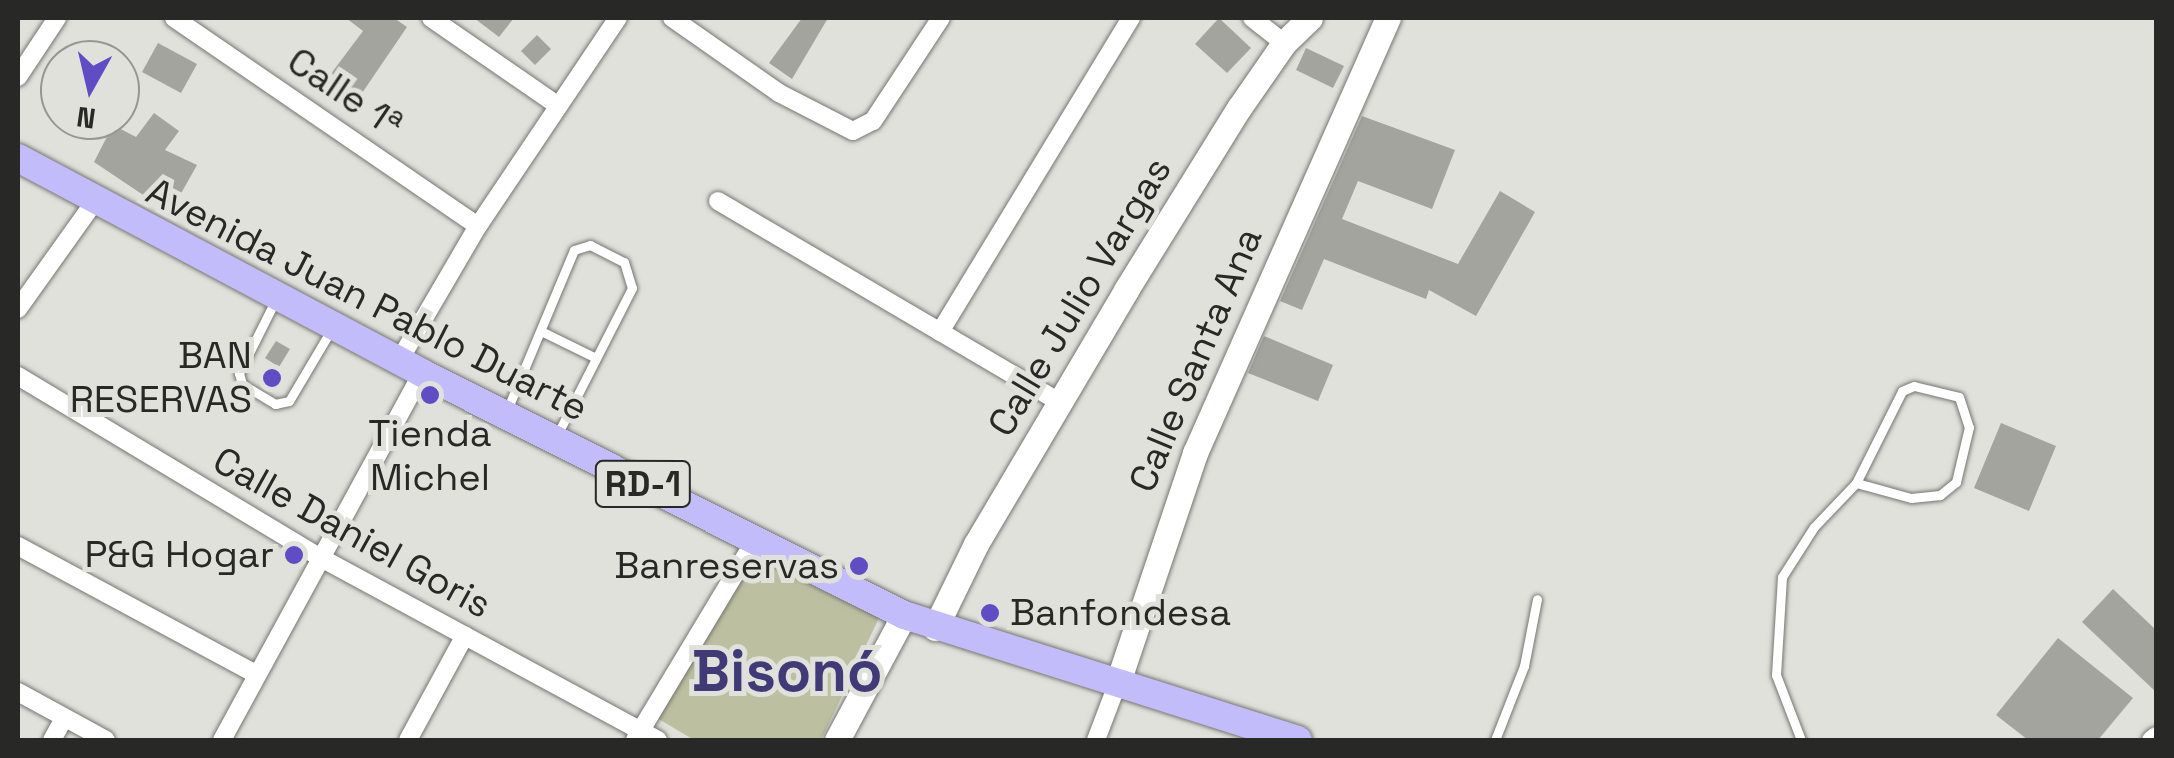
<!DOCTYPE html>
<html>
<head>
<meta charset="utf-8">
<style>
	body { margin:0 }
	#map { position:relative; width:2174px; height:758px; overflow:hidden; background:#e0e1db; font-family:"Space Grotesk",sans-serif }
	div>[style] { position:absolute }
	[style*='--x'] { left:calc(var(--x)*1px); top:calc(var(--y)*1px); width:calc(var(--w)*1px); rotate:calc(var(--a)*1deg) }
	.green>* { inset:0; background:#bdc0a0 }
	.building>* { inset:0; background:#a4a49f }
	.roads { filter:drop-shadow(0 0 2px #767671) drop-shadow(0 0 2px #767671) }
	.lane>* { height:9px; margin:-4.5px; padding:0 4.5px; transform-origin:4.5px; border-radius:4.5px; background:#fff }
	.street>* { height:18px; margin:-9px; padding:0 9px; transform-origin:9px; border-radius:9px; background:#fff }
	.secondary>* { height:25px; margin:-12.5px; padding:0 12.5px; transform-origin:12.5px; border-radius:12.5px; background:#fff }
	.primary>* { height:28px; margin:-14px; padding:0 14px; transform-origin:14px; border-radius:14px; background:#c2bdfa }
	.dots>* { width:28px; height:28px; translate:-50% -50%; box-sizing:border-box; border:5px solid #e0e1db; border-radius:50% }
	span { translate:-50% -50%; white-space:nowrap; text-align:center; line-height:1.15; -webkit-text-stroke:10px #e0e1db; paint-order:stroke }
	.shield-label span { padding:2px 8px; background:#e0e1db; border:2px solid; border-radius:8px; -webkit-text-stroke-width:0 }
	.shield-label { font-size:35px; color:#282826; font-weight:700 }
	.street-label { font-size:38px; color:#282826 }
	.poi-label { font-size:38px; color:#282826 }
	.right { translate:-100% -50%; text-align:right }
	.left { translate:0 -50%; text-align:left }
	.town-label { font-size:58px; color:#403a76; font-weight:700 }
	.frame { position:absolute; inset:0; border:20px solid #282826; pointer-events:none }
	.north { position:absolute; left:40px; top:40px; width:100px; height:100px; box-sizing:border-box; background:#e0e1db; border:2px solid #969793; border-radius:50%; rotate:188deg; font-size:28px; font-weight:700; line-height:40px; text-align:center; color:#282826 }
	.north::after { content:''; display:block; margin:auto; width:35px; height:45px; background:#604cc4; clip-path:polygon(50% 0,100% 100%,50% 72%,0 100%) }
</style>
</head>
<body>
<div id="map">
	<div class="green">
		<div style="clip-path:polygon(760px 560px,879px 618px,821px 740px,694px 740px,657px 718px,745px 570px)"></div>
	</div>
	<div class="building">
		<div style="clip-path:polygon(346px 18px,394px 18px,407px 27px,358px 99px,327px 79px,363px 31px)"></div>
		<div style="clip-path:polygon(474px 18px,514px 18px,499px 37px)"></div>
		<div style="clip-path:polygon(802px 18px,828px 18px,792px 79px,769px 63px)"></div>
		<div style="clip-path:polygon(1219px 18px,1251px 48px,1227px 73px,1195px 44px)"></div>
		<div style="clip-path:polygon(537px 35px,551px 49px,535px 65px,521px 51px)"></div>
		<div style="clip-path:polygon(158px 43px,197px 64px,181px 93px,142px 72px)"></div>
		<div style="clip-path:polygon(1306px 48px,1344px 66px,1333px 88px,1296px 70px)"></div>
		<div style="clip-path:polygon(154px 113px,179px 131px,165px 150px,197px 165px,170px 213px,94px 162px,113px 125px,136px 137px)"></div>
		<div style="clip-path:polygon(1362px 116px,1455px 150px,1432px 209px,1358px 181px,1342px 219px,1458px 264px,1500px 191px,1535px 212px,1476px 316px,1429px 290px,1426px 299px,1324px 259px,1302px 310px,1280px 301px)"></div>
		<div style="clip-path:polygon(1264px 336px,1333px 365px,1318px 401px,1248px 373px)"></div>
		<div style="clip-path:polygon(276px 341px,290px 349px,279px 367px,265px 358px)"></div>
		<div style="clip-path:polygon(2001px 423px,2056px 446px,2029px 511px,1974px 488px)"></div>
		<div style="clip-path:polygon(2113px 589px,2156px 630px,2156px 692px,2082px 622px)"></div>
		<div style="clip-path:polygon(2058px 638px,2133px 698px,2098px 740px,2028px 740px,1996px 715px)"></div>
	</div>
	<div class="roads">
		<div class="lane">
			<div style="--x:276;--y:299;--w:83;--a:116.6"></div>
			<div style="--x:239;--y:373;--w:11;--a:75"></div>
			<div style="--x:242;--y:384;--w:39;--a:31"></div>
			<div style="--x:275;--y:404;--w:14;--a:-12"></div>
			<div style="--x:289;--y:401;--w:82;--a:-59.4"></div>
			<div style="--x:543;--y:332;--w:55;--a:26.1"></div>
			<div style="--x:507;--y:410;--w:173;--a:-67.3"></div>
			<div style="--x:574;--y:250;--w:17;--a:-17"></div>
			<div style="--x:590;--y:245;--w:38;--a:27"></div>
			<div style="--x:624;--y:262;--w:27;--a:73"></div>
			<div style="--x:632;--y:288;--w:167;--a:117"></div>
			<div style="--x:1495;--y:740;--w:79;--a:-68.6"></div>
			<div style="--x:1524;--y:666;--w:68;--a:-79"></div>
			<div style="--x:1801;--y:740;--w:70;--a:-111"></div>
			<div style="--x:1776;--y:675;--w:98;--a:-86.5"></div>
			<div style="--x:1782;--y:577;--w:59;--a:-57.4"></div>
			<div style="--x:1814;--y:527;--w:61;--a:-46.3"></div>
			<div style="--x:1856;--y:483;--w:103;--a:-63.4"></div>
			<div style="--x:1902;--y:391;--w:13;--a:-23"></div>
			<div style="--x:1914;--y:386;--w:46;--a:13.7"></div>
			<div style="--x:1959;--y:397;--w:32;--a:72"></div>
			<div style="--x:1969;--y:427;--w:57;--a:103.3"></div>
			<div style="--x:1956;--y:482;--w:21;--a:141"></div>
			<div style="--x:1940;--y:495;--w:29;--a:174"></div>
			<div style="--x:1911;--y:498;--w:57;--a:-164.7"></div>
		</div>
		<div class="street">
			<div style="--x:174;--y:18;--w:368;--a:34.4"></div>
			<div style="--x:431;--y:18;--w:153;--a:34.6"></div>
			<div style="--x:672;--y:18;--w:131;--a:35"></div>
			<div style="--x:779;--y:93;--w:83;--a:27.2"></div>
			<div style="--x:853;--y:131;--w:22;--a:-27"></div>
			<div style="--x:873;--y:121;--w:123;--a:-56.6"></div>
			<div style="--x:1252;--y:18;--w:41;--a:38"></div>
			<div style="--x:18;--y:77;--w:71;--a:-56.5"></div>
			<div style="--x:718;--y:201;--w:396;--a:30.5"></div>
			<div style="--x:18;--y:309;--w:133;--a:-54.5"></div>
			<div style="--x:940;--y:332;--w:368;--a:-58.7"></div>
			<div style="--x:399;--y:361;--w:156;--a:-59.7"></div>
			<div style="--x:478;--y:226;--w:251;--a:-56.1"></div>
			<div style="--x:18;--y:376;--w:356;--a:31"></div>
			<div style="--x:323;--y:559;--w:381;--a:28.4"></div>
			<div style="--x:18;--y:546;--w:270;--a:28.3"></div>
			<div style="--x:18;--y:692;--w:100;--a:28.6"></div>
			<div style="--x:52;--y:740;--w:25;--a:-61"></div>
			<div style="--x:222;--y:740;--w:418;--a:-61.4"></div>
			<div style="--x:408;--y:740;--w:119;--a:-61.5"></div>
			<div style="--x:635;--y:740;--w:233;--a:-59"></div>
			<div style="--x:1096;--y:740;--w:62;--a:-69.2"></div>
			<div style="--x:2151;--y:740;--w:6;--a:-39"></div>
		</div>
		<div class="secondary">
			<div style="--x:935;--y:628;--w:93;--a:-64"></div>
			<div style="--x:976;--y:544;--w:295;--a:-59.4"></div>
			<div style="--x:1126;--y:290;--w:214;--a:-58.2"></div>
			<div style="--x:1239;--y:108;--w:79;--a:-55.3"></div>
			<div style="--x:1284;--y:43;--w:36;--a:-44"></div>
			<div style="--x:1118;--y:682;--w:242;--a:-71.4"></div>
			<div style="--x:1195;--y:453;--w:476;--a:-66.1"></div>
			<div style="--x:837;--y:740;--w:142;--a:-61.8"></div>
		</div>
		<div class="primary">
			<div style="--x:18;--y:158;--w:458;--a:28"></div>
			<div style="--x:422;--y:373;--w:539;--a:26.66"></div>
			<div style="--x:904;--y:615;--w:413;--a:17.6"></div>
		</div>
	</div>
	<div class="dots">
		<div style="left:272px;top:378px;background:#604cc4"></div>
		<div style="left:430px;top:395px;background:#604cc4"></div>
		<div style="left:294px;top:555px;background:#604cc4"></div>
		<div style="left:859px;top:566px;background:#604cc4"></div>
		<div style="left:990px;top:613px;background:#604cc4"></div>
	</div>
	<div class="shield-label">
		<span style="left:643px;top:484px">RD-1</span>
	</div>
	<div class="street-label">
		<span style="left:345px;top:93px;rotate:34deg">Calle 1ª</span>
		<span style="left:1080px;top:297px;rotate:-59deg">Calle Julio Vargas</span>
		<span style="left:367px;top:300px;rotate:27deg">Avenida Juan Pablo Duarte</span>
		<span style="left:1196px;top:360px;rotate:-67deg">Calle Santa Ana</span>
		<span style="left:352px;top:533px;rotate:29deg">Calle Daniel Goris</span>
	</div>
	<div class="poi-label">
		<span class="right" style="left:252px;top:378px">BAN<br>RESERVAS</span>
		<span style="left:430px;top:456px">Tienda<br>Michel</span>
		<span class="right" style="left:274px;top:555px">P&amp;G Hogar</span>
		<span class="right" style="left:839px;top:566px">Banreservas</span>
		<span class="left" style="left:1010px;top:613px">Banfondesa</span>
	</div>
	<div class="town-label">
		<span style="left:787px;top:671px">Bisonó</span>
	</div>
	<div class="frame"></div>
	<div class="north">N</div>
</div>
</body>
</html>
